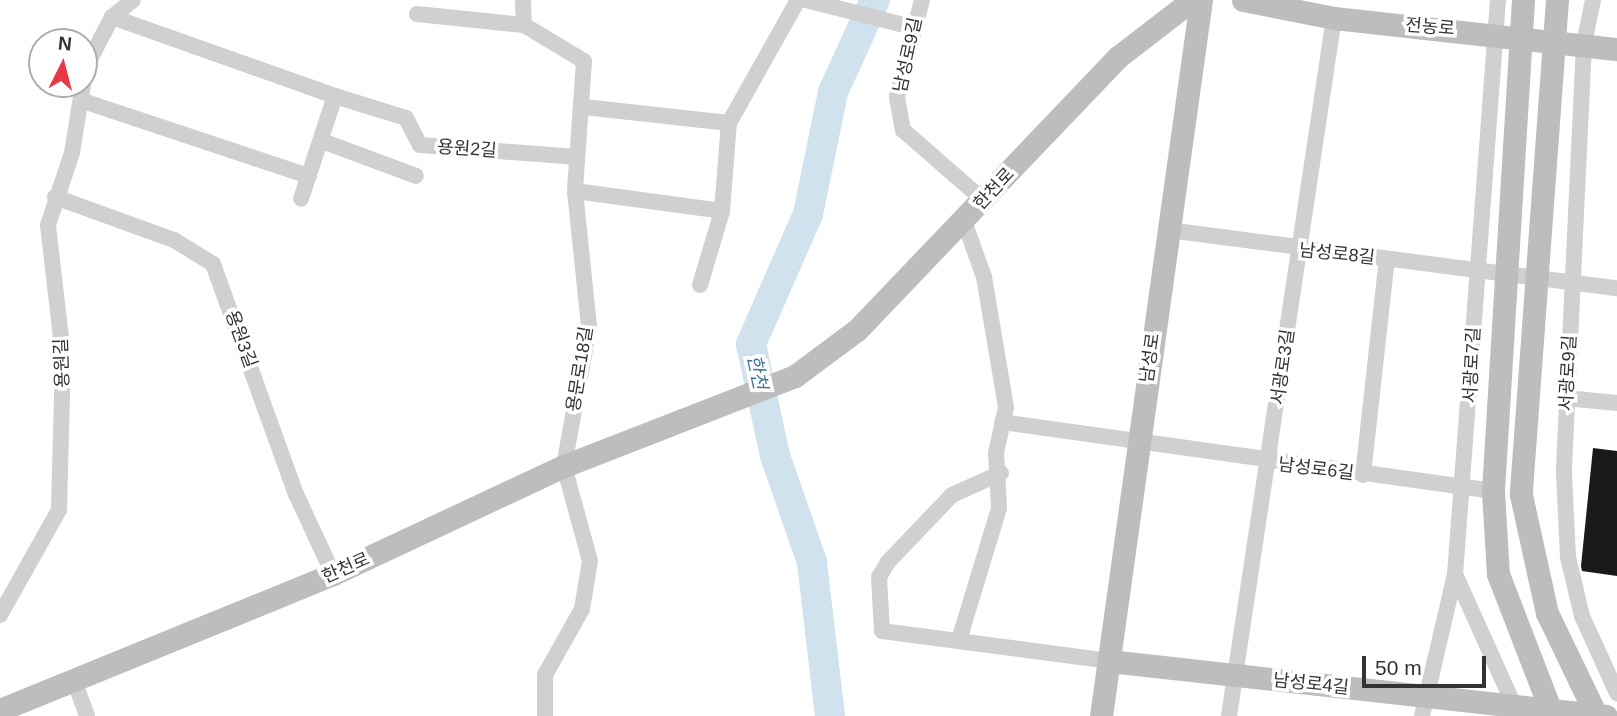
<!DOCTYPE html>
<html>
<head>
<meta charset="utf-8">
<style>
	body { margin:0 }
	#map { position:relative; width:1617px; height:716px; overflow:hidden; background:#fff; font-family:Arial,"Noto Sans KR",sans-serif }
	div>[style] { position:absolute }
	[style*='--x'] { left:calc(var(--x)*1px); top:calc(var(--y)*1px); width:calc(var(--w)*1px); rotate:calc(var(--a)*1deg) }
	.river>* { height:30px; margin:-15px; padding:0 15px; transform-origin:15px; border-radius:15px; background:#cfe2ee }
	.building>* { inset:0; background:#1a1a1a }
	.street>* { height:16px; margin:-8px; padding:0 8px; transform-origin:8px; border-radius:8px; background:#d0d0d0 }
	.secondary>* { height:23px; margin:-11.5px; padding:0 11.5px; transform-origin:11.5px; border-radius:11.5px; background:#bdbdbd }
	span { translate:-50% -50%; white-space:nowrap; text-align:center; line-height:1.15; -webkit-text-stroke:7px #fff; paint-order:stroke }
	.street-label { font-size:18px; color:#333 }
	.water-label { font-size:19px; color:#3f7597; font-style:italic }
	.north { position:absolute; left:28px; top:28px; width:70px; height:70px; box-sizing:border-box; background:#fff; border:2px solid #adadad; border-radius:50%; rotate:6deg; font-size:19px; font-weight:700; line-height:28px; text-align:center; color:#333 }
	.north::after { content:''; display:block; margin:auto; width:24px; height:32px; background:#e63946; clip-path:polygon(50% 0,100% 100%,50% 72%,0 100%) }
	.scale { position:absolute; left:1362px; top:656px; width:124px; height:32px; box-sizing:border-box; border:4px solid #333; border-top:0; padding-left:9px; font-size:21px; line-height:24px; white-space:nowrap; color:#333; -webkit-text-stroke:5px #fff; paint-order:stroke }
</style>
</head>
<body>
<div id="map">
	<div class="river">
		<div style="--x:830;--y:716;--w:155;--a:-96.7"></div>
		<div style="--x:812;--y:562;--w:112;--a:-109.2"></div>
		<div style="--x:775;--y:456;--w:115;--a:-102.1"></div>
		<div style="--x:751;--y:344;--w:142;--a:-66.3"></div>
		<div style="--x:808;--y:214;--w:125;--a:-78.4"></div>
		<div style="--x:833;--y:92;--w:101;--a:-65.5"></div>
	</div>
	<div class="building">
		<div style="clip-path:polygon(1593px 448px,1617px 451px,1617px 576px,1582px 571px,1581px 566px)"></div>
	</div>
	<div class="street">
		<div style="--x:523;--y:0;--w:25;--a:88"></div>
		<div style="--x:524;--y:25;--w:70;--a:31"></div>
		<div style="--x:584;--y:61;--w:130;--a:94"></div>
		<div style="--x:575;--y:191;--w:137;--a:84.1"></div>
		<div style="--x:589;--y:327;--w:141;--a:100.2"></div>
		<div style="--x:564;--y:466;--w:98;--a:74.7"></div>
		<div style="--x:590;--y:561;--w:49;--a:99.5"></div>
		<div style="--x:582;--y:609;--w:76;--a:119.3"></div>
		<div style="--x:545;--y:675;--w:41;--a:90"></div>
		<div style="--x:806;--y:0;--w:108;--a:14.4"></div>
		<div style="--x:922;--y:0;--w:100;--a:104.5"></div>
		<div style="--x:897;--y:97;--w:34;--a:80"></div>
		<div style="--x:903;--y:130;--w:106;--a:41.2"></div>
		<div style="--x:1498;--y:0;--w:576;--a:94.28"></div>
		<div style="--x:1455;--y:574;--w:154;--a:65.8"></div>
		<div style="--x:1593;--y:0;--w:45;--a:101.6"></div>
		<div style="--x:1584;--y:44;--w:429;--a:92.7"></div>
		<div style="--x:1564;--y:473;--w:84;--a:87.3"></div>
		<div style="--x:1568;--y:557;--w:61;--a:76.7"></div>
		<div style="--x:1582;--y:616;--w:85;--a:65.6"></div>
		<div style="--x:417;--y:14;--w:108;--a:5.9"></div>
		<div style="--x:112;--y:17;--w:237;--a:19.5"></div>
		<div style="--x:335;--y:96;--w:108;--a:108.3"></div>
		<div style="--x:84;--y:71;--w:61;--a:-62.6"></div>
		<div style="--x:112;--y:17;--w:27;--a:-39"></div>
		<div style="--x:335;--y:96;--w:74;--a:17.2"></div>
		<div style="--x:406;--y:118;--w:30;--a:63"></div>
		<div style="--x:420;--y:145;--w:157;--a:4.4"></div>
		<div style="--x:83;--y:101;--w:238;--a:18.4"></div>
		<div style="--x:584;--y:107;--w:146;--a:6.3"></div>
		<div style="--x:322;--y:141;--w:100;--a:20.4"></div>
		<div style="--x:575;--y:191;--w:148;--a:7.7"></div>
		<div style="--x:55;--y:197;--w:127;--a:19.9"></div>
		<div style="--x:174;--y:240;--w:46;--a:31.6"></div>
		<div style="--x:213;--y:264;--w:245;--a:70.2"></div>
		<div style="--x:296;--y:494;--w:88;--a:65.2"></div>
		<div style="--x:1168;--y:230;--w:453;--a:7.4"></div>
		<div style="--x:700;--y:285;--w:77;--a:-73.4"></div>
		<div style="--x:722;--y:211;--w:88;--a:-85.5"></div>
		<div style="--x:729;--y:123;--w:141;--a:-60.7"></div>
		<div style="--x:1566;--y:398;--w:51;--a:5.6"></div>
		<div style="--x:1002;--y:422;--w:496;--a:8"></div>
		<div style="--x:1001;--y:473;--w:54;--a:155.8"></div>
		<div style="--x:952;--y:495;--w:93;--a:133.7"></div>
		<div style="--x:888;--y:562;--w:17;--a:121"></div>
		<div style="--x:879;--y:577;--w:54;--a:86.8"></div>
		<div style="--x:882;--y:631;--w:229;--a:7.5"></div>
		<div style="--x:1363;--y:475;--w:217;--a:-83.7"></div>
		<div style="--x:0;--y:615;--w:120;--a:-60.7"></div>
		<div style="--x:59;--y:510;--w:155;--a:-88.5"></div>
		<div style="--x:63;--y:355;--w:131;--a:-96.6"></div>
		<div style="--x:48;--y:225;--w:76;--a:-71.6"></div>
		<div style="--x:72;--y:153;--w:70;--a:-80.9"></div>
		<div style="--x:959;--y:640;--w:138;--a:-73.1"></div>
		<div style="--x:999;--y:508;--w:55;--a:-93.1"></div>
		<div style="--x:996;--y:453;--w:47;--a:-77.7"></div>
		<div style="--x:1006;--y:407;--w:132;--a:-99.6"></div>
		<div style="--x:984;--y:277;--w:59;--a:-109.7"></div>
		<div style="--x:74;--y:680;--w:38;--a:70"></div>
		<div style="--x:1229;--y:716;--w:706;--a:-81.45"></div>
		<div style="--x:1422;--y:716;--w:146;--a:-76.9"></div>
	</div>
	<div class="secondary">
		<div style="--x:1243;--y:0;--w:93;--a:11.2"></div>
		<div style="--x:1334;--y:18;--w:285;--a:6.3"></div>
		<div style="--x:1523;--y:0;--w:492;--a:93.5"></div>
		<div style="--x:1493;--y:491;--w:83;--a:86.6"></div>
		<div style="--x:1498;--y:574;--w:145;--a:68.9"></div>
		<div style="--x:1557;--y:0;--w:496;--a:94.2"></div>
		<div style="--x:1521;--y:495;--w:121;--a:77.6"></div>
		<div style="--x:1547;--y:613;--w:113;--a:64.3"></div>
		<div style="--x:1109;--y:661;--w:500;--a:6.31"></div>
		<div style="--x:0;--y:710;--w:360;--a:-22.2"></div>
		<div style="--x:333;--y:574;--w:255;--a:-25.1"></div>
		<div style="--x:564;--y:466;--w:248;--a:-21.3"></div>
		<div style="--x:795;--y:376;--w:77;--a:-36.6"></div>
		<div style="--x:857;--y:330;--w:378;--a:-46.3"></div>
		<div style="--x:1118;--y:57;--w:93;--a:-37.6"></div>
		<div style="--x:1101;--y:716;--w:723;--a:-82.05"></div>
	</div>
	<div class="street-label">
		<span style="left:1430px;top:27px;rotate:5deg">전농로</span>
		<span style="left:908px;top:55px;rotate:-78deg">남성로9길</span>
		<span style="left:467px;top:149px;rotate:4deg">용원2길</span>
		<span style="left:994px;top:189px;rotate:-47deg">한천로</span>
		<span style="left:1337px;top:254px;rotate:6deg">남성로8길</span>
		<span style="left:241px;top:339px;rotate:70deg">용원3길</span>
		<span style="left:1150px;top:358px;rotate:-82deg">남성로</span>
		<span style="left:62px;top:363px;rotate:-92deg">용원길</span>
		<span style="left:1472px;top:365px;rotate:-87deg">서광로7길</span>
		<span style="left:1283px;top:367px;rotate:-82deg">서광로3길</span>
		<span style="left:580px;top:369px;rotate:-81deg">용문로18길</span>
		<span style="left:1568px;top:373px;rotate:-87deg">서광로9길</span>
		<span style="left:1316px;top:469px;rotate:7deg">남성로6길</span>
		<span style="left:346px;top:568px;rotate:-24deg">한천로</span>
		<span style="left:1311px;top:684px;rotate:6deg">남성로4길</span>
	</div>
	<div class="water-label">
		<span style="left:757px;top:372px;rotate:78deg">한천</span>
	</div>
	<div class="north">N</div>
	<div class="scale">50 m</div>
</div>
</body>
</html>
